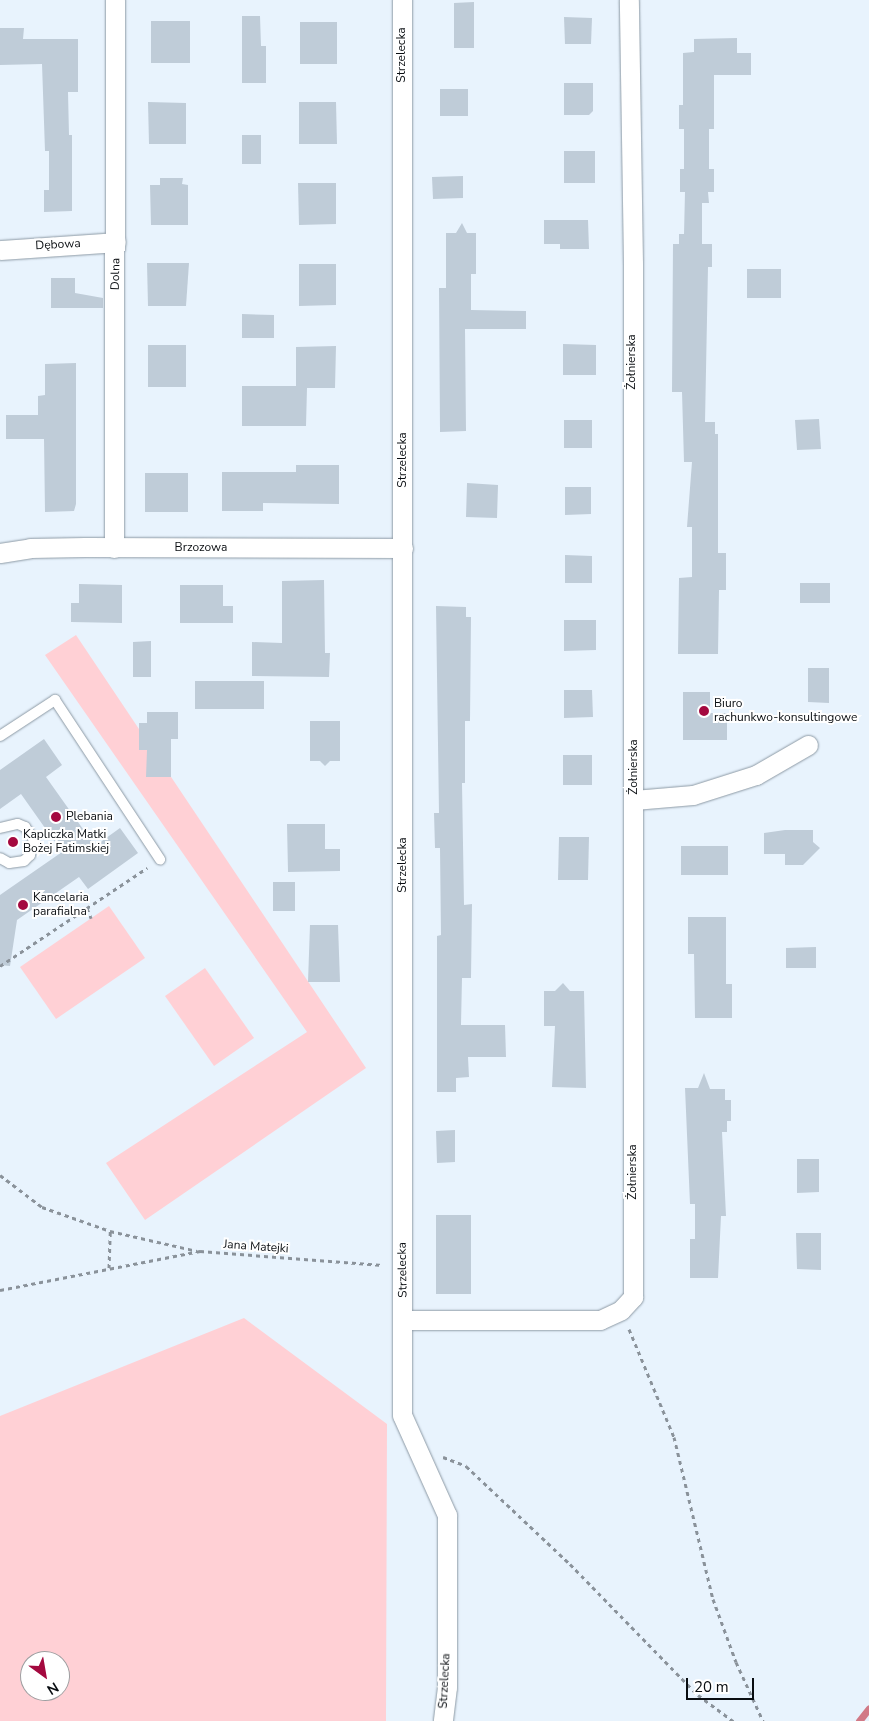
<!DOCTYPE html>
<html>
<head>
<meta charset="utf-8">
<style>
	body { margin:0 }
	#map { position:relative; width:869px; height:1721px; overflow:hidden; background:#e8f3fd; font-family:"Nunito Sans",sans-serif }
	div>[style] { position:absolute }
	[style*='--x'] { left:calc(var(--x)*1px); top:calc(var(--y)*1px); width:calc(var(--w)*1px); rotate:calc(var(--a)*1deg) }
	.green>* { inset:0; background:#ffd0d5 }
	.stream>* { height:7px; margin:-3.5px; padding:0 3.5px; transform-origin:3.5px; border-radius:3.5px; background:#d17986 }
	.building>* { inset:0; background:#bfccd8 }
	.path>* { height:3px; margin-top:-1.5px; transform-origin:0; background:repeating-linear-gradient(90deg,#8a929a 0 4px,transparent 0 8px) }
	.roads { filter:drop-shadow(0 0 1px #8d9aa5) drop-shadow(0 0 1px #8d9aa5) }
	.service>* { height:10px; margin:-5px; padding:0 5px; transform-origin:5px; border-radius:5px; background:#fff }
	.minor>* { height:19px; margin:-9.5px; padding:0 9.5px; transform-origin:9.5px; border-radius:9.5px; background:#fff }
	.dots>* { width:14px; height:14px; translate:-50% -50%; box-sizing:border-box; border:2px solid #fff; border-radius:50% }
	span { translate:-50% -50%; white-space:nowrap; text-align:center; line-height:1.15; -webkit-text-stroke:4px #fff; paint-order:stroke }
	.street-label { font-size:12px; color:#090d11 }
	.poi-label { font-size:12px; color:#090d11 }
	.left { translate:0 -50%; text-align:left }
	.north { position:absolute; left:20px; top:1651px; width:50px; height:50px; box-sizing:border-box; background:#fff; border:1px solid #9d9ea0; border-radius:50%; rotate:148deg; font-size:14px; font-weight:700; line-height:20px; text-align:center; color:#090d11 }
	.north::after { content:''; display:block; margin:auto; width:18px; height:22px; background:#a4093f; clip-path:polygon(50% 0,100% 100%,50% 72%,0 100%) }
	.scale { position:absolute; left:686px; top:1678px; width:68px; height:22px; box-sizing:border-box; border:2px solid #090d11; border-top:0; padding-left:6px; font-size:15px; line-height:18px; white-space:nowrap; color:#090d11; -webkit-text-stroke:4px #fff; paint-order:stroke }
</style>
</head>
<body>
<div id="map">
	<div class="green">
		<div style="clip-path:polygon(76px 635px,366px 1068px,145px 1220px,106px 1163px,307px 1032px,45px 655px)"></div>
		<div style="clip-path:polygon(109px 906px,145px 958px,56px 1019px,20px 967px)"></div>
		<div style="clip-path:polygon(205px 968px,254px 1038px,214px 1066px,165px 996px)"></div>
		<div style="clip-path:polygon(evenodd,244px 1318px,387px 1424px,386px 1721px,0 1721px,0 1416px,244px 1318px,30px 1661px,60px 1661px,60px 1691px,30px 1691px,30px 1661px)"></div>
	</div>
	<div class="stream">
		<div style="--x:859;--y:1721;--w:16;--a:-52"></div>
	</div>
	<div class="building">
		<div style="clip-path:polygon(474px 2px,474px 48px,454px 48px,454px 3px)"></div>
		<div style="clip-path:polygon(242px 16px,260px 16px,261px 46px,266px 46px,266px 83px,242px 83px)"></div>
		<div style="clip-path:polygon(564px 17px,592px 18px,591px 44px,565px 44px)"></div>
		<div style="clip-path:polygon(151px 21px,190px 21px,190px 63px,151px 63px)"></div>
		<div style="clip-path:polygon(300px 22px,337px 22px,337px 64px,300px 64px)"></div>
		<div style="clip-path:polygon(0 28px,24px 28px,23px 39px,78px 39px,78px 92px,68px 92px,69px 135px,72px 135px,72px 211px,44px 212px,44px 190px,49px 190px,49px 151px,45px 151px,42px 64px,0 65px)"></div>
		<div style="clip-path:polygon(737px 38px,737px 53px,751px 53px,751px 75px,714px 75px,714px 129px,709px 129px,709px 169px,714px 169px,714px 192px,708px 192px,709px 203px,702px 203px,702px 244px,712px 244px,712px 267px,708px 267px,705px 422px,715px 422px,715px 434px,718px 434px,718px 553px,726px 553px,726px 590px,719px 590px,718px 654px,678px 654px,679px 578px,692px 577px,692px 527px,687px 527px,692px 462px,684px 462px,682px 392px,672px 392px,673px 244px,679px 244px,679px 234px,684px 234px,685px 192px,680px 192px,680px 169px,684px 169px,684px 129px,679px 129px,679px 105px,683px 105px,683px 53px,694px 52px,694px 39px)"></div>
		<div style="clip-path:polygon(564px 83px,593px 83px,593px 111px,589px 115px,564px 115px)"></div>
		<div style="clip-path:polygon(440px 89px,468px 89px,468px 116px,440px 116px)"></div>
		<div style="clip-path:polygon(148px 102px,186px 103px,186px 144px,149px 144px)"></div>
		<div style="clip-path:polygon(299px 102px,336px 102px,337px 144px,299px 144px)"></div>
		<div style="clip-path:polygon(242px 135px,261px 135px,261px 164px,242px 164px)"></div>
		<div style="clip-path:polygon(564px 151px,595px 151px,595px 183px,564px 183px)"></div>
		<div style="clip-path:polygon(463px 176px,463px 198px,433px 199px,432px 177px)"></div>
		<div style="clip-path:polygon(160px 178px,183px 178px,182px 184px,188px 185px,188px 225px,151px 225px,150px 185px,160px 185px)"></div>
		<div style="clip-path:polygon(298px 183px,336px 183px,336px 224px,299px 225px)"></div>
		<div style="clip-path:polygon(544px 220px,588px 220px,589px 249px,560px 249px,560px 244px,544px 244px)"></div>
		<div style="clip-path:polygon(462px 223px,467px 233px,476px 233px,476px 274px,471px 274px,471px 310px,526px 311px,526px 329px,465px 329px,466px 431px,440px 432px,439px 288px,446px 288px,446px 233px,456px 233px)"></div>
		<div style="clip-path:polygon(147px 263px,189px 263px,186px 306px,148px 306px)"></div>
		<div style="clip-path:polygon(299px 264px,336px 264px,336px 305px,299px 306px)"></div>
		<div style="clip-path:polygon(747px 269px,781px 269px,781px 298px,747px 298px)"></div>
		<div style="clip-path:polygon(51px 278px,75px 278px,75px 293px,103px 298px,103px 308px,51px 308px)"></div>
		<div style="clip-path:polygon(242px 314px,274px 315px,274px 338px,242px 338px)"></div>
		<div style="clip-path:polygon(563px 344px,596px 345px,596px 375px,563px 375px)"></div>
		<div style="clip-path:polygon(148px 345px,186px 345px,186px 387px,148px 387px)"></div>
		<div style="clip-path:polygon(336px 346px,335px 388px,307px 388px,306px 426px,242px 426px,242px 386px,296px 386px,296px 347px)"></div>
		<div style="clip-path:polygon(76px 363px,76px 504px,74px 511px,45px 512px,44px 439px,6px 439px,6px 415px,38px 415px,38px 396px,45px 395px,45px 364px)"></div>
		<div style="clip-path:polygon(819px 419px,821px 449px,797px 450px,795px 420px)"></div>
		<div style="clip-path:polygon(564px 420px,592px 420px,592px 448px,564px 448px)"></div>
		<div style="clip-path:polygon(296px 465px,339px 465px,339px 504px,263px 503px,263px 511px,222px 511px,222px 472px,296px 472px)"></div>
		<div style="clip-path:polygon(145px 473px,188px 473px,188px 512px,145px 512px)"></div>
		<div style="clip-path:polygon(467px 483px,498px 485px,497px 518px,466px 517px)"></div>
		<div style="clip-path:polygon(565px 487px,591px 487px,591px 514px,565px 515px)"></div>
		<div style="clip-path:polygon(565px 555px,592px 556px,592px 583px,565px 583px)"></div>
		<div style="clip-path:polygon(324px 580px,325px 653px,330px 653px,329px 677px,252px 676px,252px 642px,282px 643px,282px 581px)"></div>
		<div style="clip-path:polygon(800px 583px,830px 583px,830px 603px,800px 603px)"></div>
		<div style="clip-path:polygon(79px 584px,122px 585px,122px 623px,71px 622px,71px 603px,79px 603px)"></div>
		<div style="clip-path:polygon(180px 585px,223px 585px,223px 606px,233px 606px,233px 623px,180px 623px)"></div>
		<div style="clip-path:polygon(436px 606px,466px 607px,466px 617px,471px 617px,470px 721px,465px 721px,465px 783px,462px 783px,464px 905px,472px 904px,471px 978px,462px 978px,461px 1025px,505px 1025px,506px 1057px,468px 1057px,469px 1077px,456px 1078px,456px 1092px,437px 1092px,437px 936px,441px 935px,440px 848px,435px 848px,434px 813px,439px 813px)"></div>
		<div style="clip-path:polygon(564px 620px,596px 620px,596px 650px,564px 651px)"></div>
		<div style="clip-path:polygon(151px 641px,151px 677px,133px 677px,133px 642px)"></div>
		<div style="clip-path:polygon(808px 668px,829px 668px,829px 703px,808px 702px)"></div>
		<div style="clip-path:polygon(195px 681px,264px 681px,264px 709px,195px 709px)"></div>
		<div style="clip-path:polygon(564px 690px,592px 690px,593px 717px,564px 718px)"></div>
		<div style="clip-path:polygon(683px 692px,710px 692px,710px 713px,727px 713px,727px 740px,683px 740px)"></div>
		<div style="clip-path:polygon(147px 712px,178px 712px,178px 739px,171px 739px,171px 777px,146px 777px,147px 750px,139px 750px,139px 723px,147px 723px)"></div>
		<div style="clip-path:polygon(310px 721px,340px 721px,340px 761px,330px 761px,325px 766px,320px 761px,310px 761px)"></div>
		<div style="clip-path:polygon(44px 739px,62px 765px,46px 777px,95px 846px,120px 828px,138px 853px,88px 889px,79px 877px,17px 920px,10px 966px,0 965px,0 895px,62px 852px,21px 794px,0 809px,0 770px)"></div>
		<div style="clip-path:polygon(563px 755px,592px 755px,592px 785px,563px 785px)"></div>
		<div style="clip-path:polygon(287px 824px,325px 824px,325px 849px,340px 849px,340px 871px,288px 872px)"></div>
		<div style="clip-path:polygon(785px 830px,813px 830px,813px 842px,820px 848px,803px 865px,785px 865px,785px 854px,764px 854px,764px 833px)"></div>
		<div style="clip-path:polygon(559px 837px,589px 837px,588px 880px,558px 880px)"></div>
		<div style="clip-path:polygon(681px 846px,728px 846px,728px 875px,681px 875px)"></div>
		<div style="clip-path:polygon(273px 882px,295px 882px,295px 911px,273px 911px)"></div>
		<div style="clip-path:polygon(688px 917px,726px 917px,726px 984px,732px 984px,732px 1018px,695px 1018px,694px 954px,688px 954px)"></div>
		<div style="clip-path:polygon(310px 925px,338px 925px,340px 982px,308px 982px)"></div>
		<div style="clip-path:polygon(816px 947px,816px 968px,786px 968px,786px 948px)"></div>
		<div style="clip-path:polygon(563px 983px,570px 991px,584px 991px,586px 1088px,552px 1087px,555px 1026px,544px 1026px,544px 991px,555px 991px)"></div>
		<div style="clip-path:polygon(704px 1073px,710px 1089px,725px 1089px,725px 1100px,731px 1100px,731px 1121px,727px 1121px,727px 1132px,722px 1132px,726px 1216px,721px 1216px,718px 1278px,690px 1278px,690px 1239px,695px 1239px,695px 1204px,690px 1204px,685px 1088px,698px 1088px)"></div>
		<div style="clip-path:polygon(455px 1130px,455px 1162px,437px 1163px,436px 1131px)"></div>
		<div style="clip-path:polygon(797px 1159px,819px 1159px,819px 1192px,797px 1193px)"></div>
		<div style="clip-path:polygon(436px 1215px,471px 1215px,471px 1294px,436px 1294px)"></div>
		<div style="clip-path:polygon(796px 1233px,821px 1233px,821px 1270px,797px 1269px)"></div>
	</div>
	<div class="path">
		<div style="--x:87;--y:908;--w:11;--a:68"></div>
		<div style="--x:0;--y:966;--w:177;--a:-33.7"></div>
		<div style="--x:0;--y:1175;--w:53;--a:37.3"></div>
		<div style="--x:42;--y:1207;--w:72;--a:19.4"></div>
		<div style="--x:110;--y:1231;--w:89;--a:12.9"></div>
		<div style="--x:109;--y:1268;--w:37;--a:-88"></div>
		<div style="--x:0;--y:1290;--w:204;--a:-11"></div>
		<div style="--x:200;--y:1251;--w:183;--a:4.4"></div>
		<div style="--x:629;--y:1329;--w:117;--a:67.4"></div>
		<div style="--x:674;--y:1437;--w:167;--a:76.5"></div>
		<div style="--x:713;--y:1599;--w:67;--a:69.9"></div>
		<div style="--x:736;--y:1662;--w:65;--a:65.4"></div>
		<div style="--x:443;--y:1457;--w:25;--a:21"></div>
		<div style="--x:466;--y:1466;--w:143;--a:43.3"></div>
		<div style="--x:570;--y:1564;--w:183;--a:45.7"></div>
		<div style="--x:698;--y:1695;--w:44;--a:36.6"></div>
	</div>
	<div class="roads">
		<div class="service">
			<div style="--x:0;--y:736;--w:66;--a:-33.2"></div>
			<div style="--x:55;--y:700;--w:191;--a:56.6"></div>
			<div style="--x:0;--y:828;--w:18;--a:-13"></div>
			<div style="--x:18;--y:824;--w:8;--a:23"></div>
			<div style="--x:25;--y:827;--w:16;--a:55"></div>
			<div style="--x:34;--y:840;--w:16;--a:105"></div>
			<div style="--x:30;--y:855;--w:8;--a:135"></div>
			<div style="--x:24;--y:861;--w:15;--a:172"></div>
			<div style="--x:9;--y:863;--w:10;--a:-151"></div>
		</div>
		<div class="minor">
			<div style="--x:402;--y:0;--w:1415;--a:90"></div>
			<div style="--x:402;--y:1415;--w:110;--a:65.8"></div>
			<div style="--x:447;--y:1515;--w:172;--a:90"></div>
			<div style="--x:447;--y:1687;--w:34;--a:97"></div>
			<div style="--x:0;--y:250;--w:116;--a:-3.9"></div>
			<div style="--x:114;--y:548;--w:548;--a:-89.9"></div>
			<div style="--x:0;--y:553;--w:30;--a:-9"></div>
			<div style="--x:30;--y:548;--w:55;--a:-1"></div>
			<div style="--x:85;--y:547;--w:318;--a:0.2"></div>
			<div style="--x:634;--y:800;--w:59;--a:-4.8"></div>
			<div style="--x:693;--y:795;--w:66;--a:-17.6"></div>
			<div style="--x:756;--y:775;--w:60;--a:-30"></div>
			<div style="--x:404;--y:1320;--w:196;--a:0"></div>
			<div style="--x:600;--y:1320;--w:23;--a:-25"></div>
			<div style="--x:621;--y:1310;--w:18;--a:-47"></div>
			<div style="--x:633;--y:1297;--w:1033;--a:-90"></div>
			<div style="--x:633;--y:264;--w:264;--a:-90.9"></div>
		</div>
	</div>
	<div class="dots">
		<div style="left:704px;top:711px;background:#a4093f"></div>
		<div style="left:56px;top:817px;background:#a4093f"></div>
		<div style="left:13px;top:842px;background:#a4093f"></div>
		<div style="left:23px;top:905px;background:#a4093f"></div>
	</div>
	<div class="street-label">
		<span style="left:402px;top:55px;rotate:-90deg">Strzelecka</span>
		<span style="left:58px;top:245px;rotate:-3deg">Dębowa</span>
		<span style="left:116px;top:274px;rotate:-89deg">Dolna</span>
		<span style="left:632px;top:362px;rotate:-90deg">Żołnierska</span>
		<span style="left:403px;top:460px;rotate:-90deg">Strzelecka</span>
		<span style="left:201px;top:548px">Brzozowa</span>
		<span style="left:634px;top:767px;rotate:-90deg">Żołnierska</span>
		<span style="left:403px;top:865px;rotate:-90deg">Strzelecka</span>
		<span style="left:633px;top:1172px;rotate:-90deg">Żołnierska</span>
		<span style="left:256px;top:1247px;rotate:4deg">Jana Matejki</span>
		<span style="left:403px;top:1270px;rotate:-91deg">Strzelecka</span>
		<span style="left:445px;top:1681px;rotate:-87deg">Strzelecka</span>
	</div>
	<div class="poi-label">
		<span class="left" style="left:714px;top:711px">Biuro<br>rachunkwo-konsultingowe</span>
		<span class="left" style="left:66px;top:817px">Plebania</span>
		<span class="left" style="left:23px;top:842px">Kapliczka Matki<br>Bożej Fatimskiej</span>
		<span class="left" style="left:33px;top:905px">Kancelaria<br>parafialna</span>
	</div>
	<div class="north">N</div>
	<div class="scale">20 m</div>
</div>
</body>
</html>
